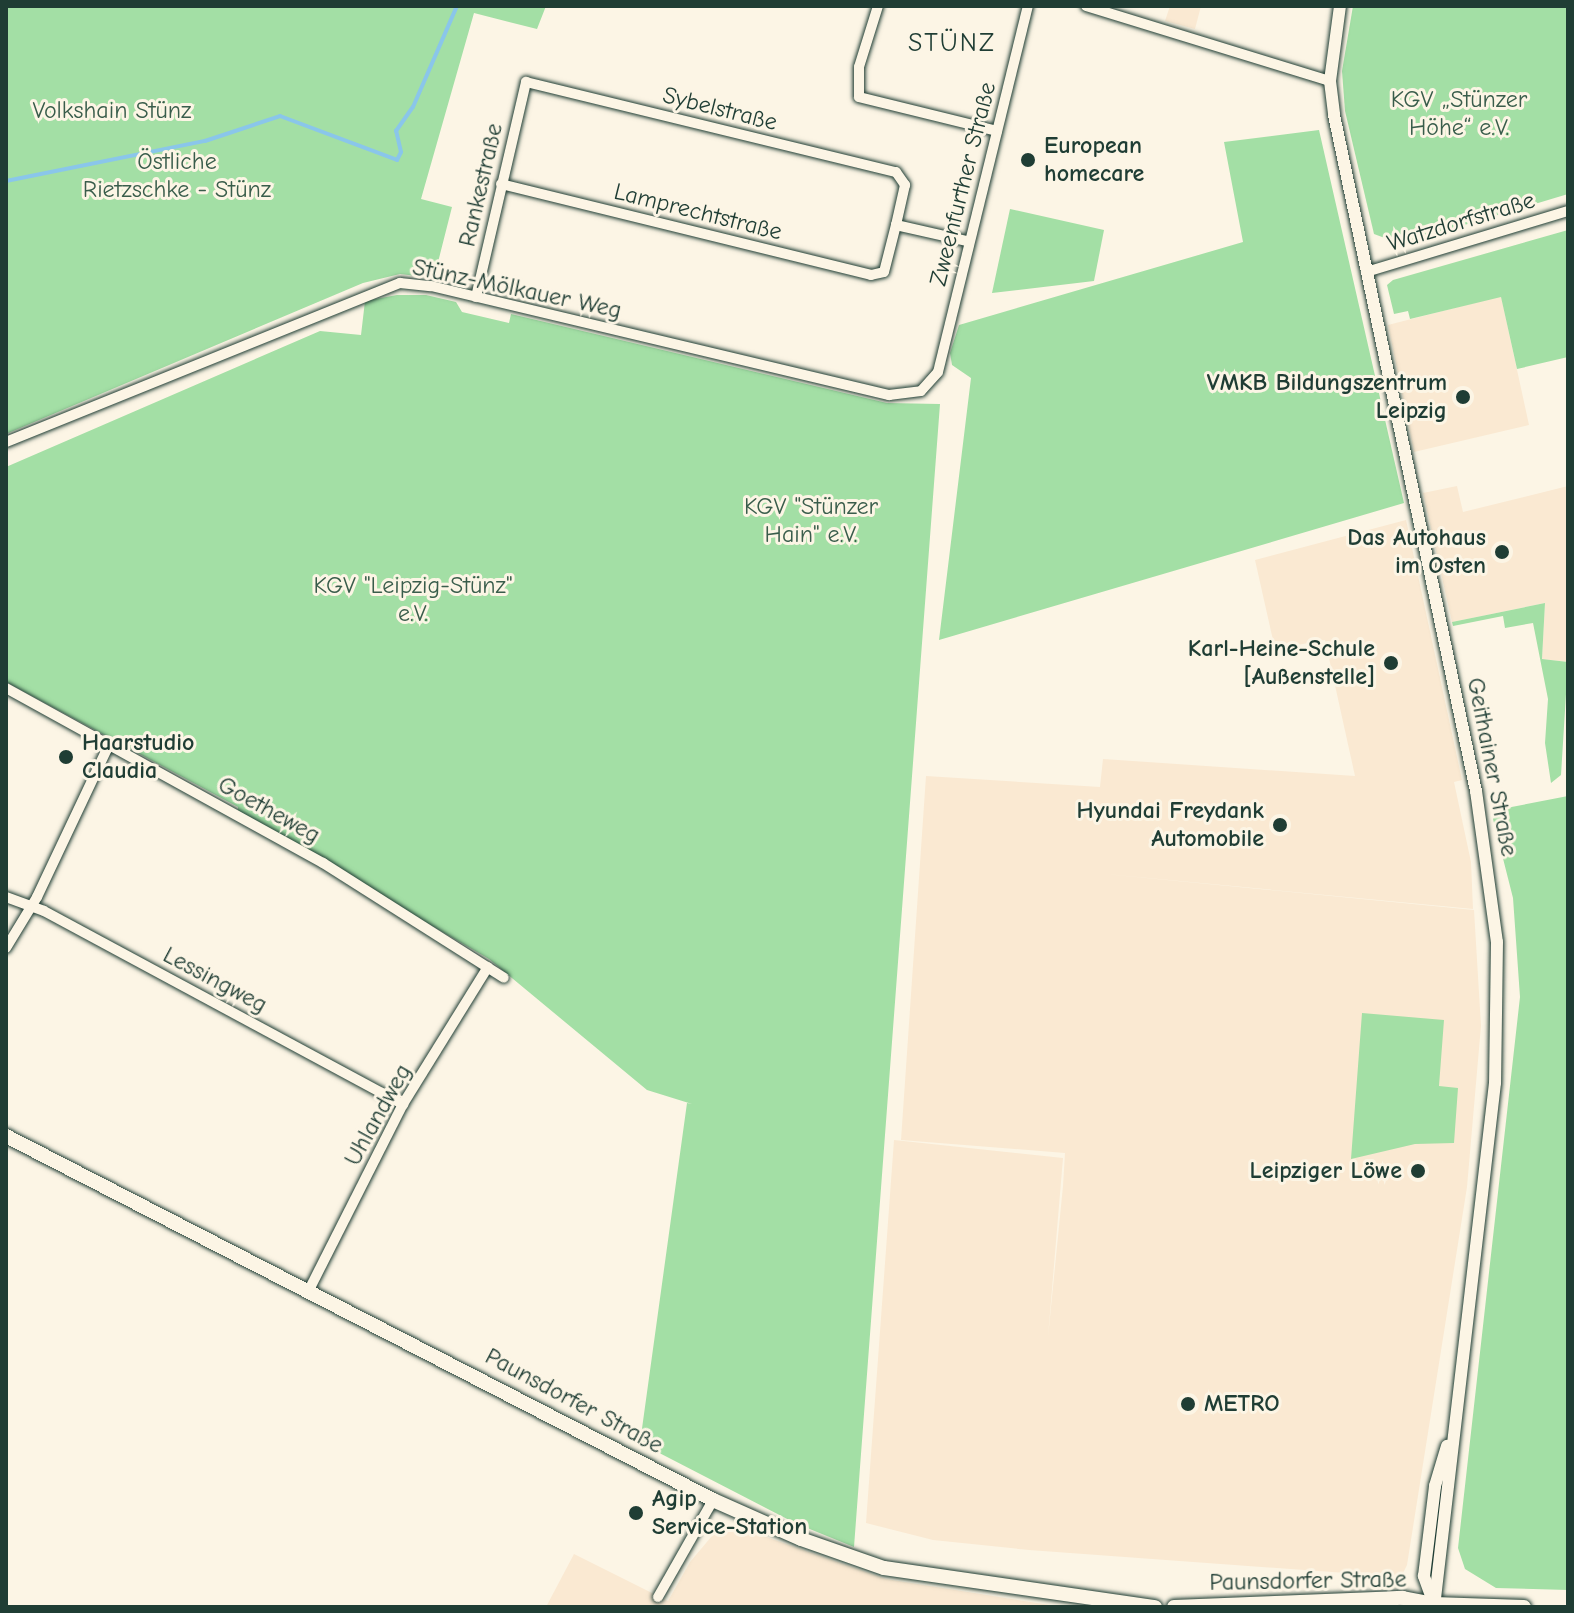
<!DOCTYPE html>
<html>
<head>
<meta charset="utf-8">
<style>
	body { margin:0 }
	#map { position:relative; width:1574px; height:1613px; overflow:hidden; background:#fcf5e5; font-family:"Comic Neue",sans-serif }
	div>[style] { position:absolute }
	[style*='--x'] { left:calc(var(--x)*1px); top:calc(var(--y)*1px); width:calc(var(--w)*1px); rotate:calc(var(--a)*1deg) }
	.built>* { inset:0; background:#fae9d2 }
	.green>* { inset:0; background:#a3dfa5 }
	.stream>* { height:4px; margin:-2px; padding:0 2px; transform-origin:2px; border-radius:2px; background:#8ac6ea }
	.roads { filter:drop-shadow(0 0 2px #1f3d34) drop-shadow(0 0 2px #1f3d34) }
	.minor>* { height:10px; margin:-5px; padding:0 5px; transform-origin:5px; border-radius:5px; background:#fcf5e5 }
	.tertiary>* { height:12px; margin:-6px; padding:0 6px; transform-origin:6px; border-radius:6px; background:#fcf5e5 }
	.secondary>* { height:14px; margin:-7px; padding:0 7px; transform-origin:7px; border-radius:7px; background:#fcf5e5 }
	.dots>* { width:22px; height:22px; translate:-50% -50%; box-sizing:border-box; border:4px solid #fcf5e5; border-radius:50% }
	span { translate:-50% -50%; white-space:nowrap; text-align:center; line-height:1.15; -webkit-text-stroke:6px #fcf5e5; paint-order:stroke }
	.park-label { font-size:24px; color:#395d4b }
	.street-label { font-size:24px; color:#1f3d34 }
	.poi-label { font-size:24px; color:#1f3d34; font-weight:700 }
	.left { translate:0 -50%; text-align:left }
	.right { translate:-100% -50%; text-align:right }
	.neighbourhood-label { font-size:26px; color:#1f3d34; letter-spacing:2px }
	.frame { position:absolute; inset:0; border:8px solid #1f3d34; pointer-events:none }
</style>
</head>
<body>
<div id="map">
	<div class="built">
		<div style="clip-path:polygon(1170px 6px,1201px 6px,1195px 29px,1165px 21px)"></div>
		<div style="clip-path:polygon(1501px 296px,1529px 425px,1414px 452px,1388px 325px)"></div>
		<div style="clip-path:polygon(1457px 486px,1463px 512px,1568px 486px,1568px 662px,1542px 659px,1545px 603px,1452px 622px,1423px 493px)"></div>
		<div style="clip-path:polygon(1406px 520px,1462px 780px,1454px 782px,1471px 862px,1473px 909px,1095px 873px,1474px 910px,1481px 1026px,1467px 1187px,1407px 1565px,1401px 1577px,1029px 1550px,933px 1540px,866px 1523px,894px 1140px,1063px 1158px,1048px 1337px,1063px 1186px,1065px 1153px,901px 1140px,926px 776px,1100px 787px,1103px 759px,1355px 776px,1325px 640px,1275px 649px,1255px 560px)"></div>
		<div style="clip-path:polygon(735px 1526px,886px 1579px,1062px 1607px,546px 1607px,574px 1554px,668px 1601px,690px 1562px,717px 1530px)"></div>
	</div>
	<div class="green">
		<div style="clip-path:polygon(6px 6px,546px 6px,537px 29px,474px 13px,421px 199px,452px 207px,434px 278px,400px 274px,363px 283px,6px 434px)"></div>
		<div style="clip-path:polygon(1353px 6px,1568px 6px,1568px 194px,1401px 244px,1374px 234px,1345px 111px,1342px 71px)"></div>
		<div style="clip-path:polygon(1319px 130px,1404px 503px,939px 640px,971px 378px,952px 365px,950px 353px,959px 325px,1243px 242px,1224px 142px)"></div>
		<div style="clip-path:polygon(1010px 209px,1104px 230px,1094px 281px,992px 293px)"></div>
		<div style="clip-path:polygon(1568px 230px,1568px 357px,1517px 369px,1501px 297px,1410px 319px,1408px 311px,1394px 314px,1387px 285px,1393px 280px)"></div>
		<div style="clip-path:polygon(397px 295px,426px 295px,456px 302px,462px 312px,509px 323px,511px 314px,887px 403px,940px 404px,854px 1547px,795px 1523px,640px 1443px,687px 1103px,692px 1104px,647px 1090px,489px 959px,238px 813px,238px 807px,6px 682px,6px 467px,320px 331px,361px 335px,365px 301px)"></div>
		<div style="clip-path:polygon(1545px 603px,1542px 659px,1568px 662px,1561px 775px,1551px 783px,1545px 743px,1548px 699px,1533px 623px,1505px 628px,1503px 616px,1453px 626px,1452px 622px)"></div>
		<div style="clip-path:polygon(1568px 796px,1568px 1590px,1496px 1588px,1465px 1569px,1458px 1548px,1520px 997px,1513px 898px,1493px 819px,1501px 809px)"></div>
		<div style="clip-path:polygon(1362px 1013px,1444px 1020px,1439px 1086px,1458px 1088px,1454px 1143px,1415px 1144px,1351px 1159px)"></div>
	</div>
	<div class="stream">
		<div style="--x:6;--y:181;--w:203;--a:-11.4"></div>
		<div style="--x:205;--y:141;--w:79;--a:-18.4"></div>
		<div style="--x:280;--y:116;--w:125;--a:20.6"></div>
		<div style="--x:397;--y:160;--w:9;--a:-63"></div>
		<div style="--x:401;--y:152;--w:22;--a:-103"></div>
		<div style="--x:396;--y:131;--w:29;--a:-55"></div>
		<div style="--x:413;--y:107;--w:110;--a:-66.5"></div>
	</div>
	<div class="roads">
		<div class="minor">
			<div style="--x:878;--y:6;--w:64;--a:107.3"></div>
			<div style="--x:859;--y:67;--w:30;--a:90"></div>
			<div style="--x:859;--y:97;--w:142;--a:13.8"></div>
			<div style="--x:1086;--y:6;--w:255;--a:17.1"></div>
			<div style="--x:501;--y:184;--w:381;--a:13.8"></div>
			<div style="--x:871;--y:275;--w:13;--a:-13"></div>
			<div style="--x:884;--y:272;--w:49;--a:-75.7"></div>
			<div style="--x:1366;--y:272;--w:211;--a:-16.8"></div>
			<div style="--x:476;--y:297;--w:221;--a:-76.9"></div>
			<div style="--x:526;--y:82;--w:381;--a:13.7"></div>
			<div style="--x:896;--y:172;--w:16;--a:55"></div>
			<div style="--x:905;--y:185;--w:41;--a:102.7"></div>
			<div style="--x:896;--y:225;--w:73;--a:12.7"></div>
			<div style="--x:6;--y:442;--w:425;--a:-22"></div>
			<div style="--x:400;--y:283;--w:31;--a:6"></div>
			<div style="--x:431;--y:286;--w:471;--a:13.4"></div>
			<div style="--x:889;--y:395;--w:32;--a:-7"></div>
			<div style="--x:921;--y:391;--w:25;--a:-48"></div>
			<div style="--x:938;--y:372;--w:377;--a:-76.2"></div>
			<div style="--x:6;--y:688;--w:362;--a:28.9"></div>
			<div style="--x:323;--y:863;--w:214;--a:32.4"></div>
			<div style="--x:6;--y:897;--w:40;--a:20.2"></div>
			<div style="--x:44;--y:911;--w:408;--a:28.3"></div>
			<div style="--x:6;--y:948;--w:60;--a:-58.7"></div>
			<div style="--x:37;--y:897;--w:168;--a:-64.7"></div>
			<div style="--x:310;--y:1288;--w:206;--a:-63.2"></div>
			<div style="--x:403;--y:1104;--w:161;--a:-58.2"></div>
			<div style="--x:658;--y:1597;--w:112;--a:-60.4"></div>
		</div>
		<div class="tertiary">
			<div style="--x:1340;--y:6;--w:76;--a:97.6"></div>
			<div style="--x:1330;--y:81;--w:34;--a:83"></div>
			<div style="--x:1334;--y:115;--w:691;--a:78.14"></div>
			<div style="--x:1476;--y:791;--w:152;--a:82.1"></div>
			<div style="--x:1497;--y:942;--w:141;--a:90.8"></div>
			<div style="--x:1495;--y:1083;--w:528;--a:96.64"></div>
			<div style="--x:1434;--y:1604;--w:30;--a:-110"></div>
			<div style="--x:1424;--y:1576;--w:91;--a:-83"></div>
			<div style="--x:1435;--y:1486;--w:42;--a:-73.3"></div>
		</div>
		<div class="secondary">
			<div style="--x:6;--y:1136;--w:795;--a:27.24"></div>
			<div style="--x:713;--y:1500;--w:96;--a:23.9"></div>
			<div style="--x:801;--y:1539;--w:88;--a:19.3"></div>
			<div style="--x:884;--y:1568;--w:274;--a:8.2"></div>
			<div style="--x:1174;--y:1607;--w:229;--a:-2.3"></div>
			<div style="--x:1403;--y:1598;--w:32;--a:11"></div>
			<div style="--x:1434;--y:1604;--w:90;--a:1.9"></div>
		</div>
	</div>
	<div class="dots">
		<div style="left:1028px;top:160px;background:#1f3d34"></div>
		<div style="left:1463px;top:397px;background:#1f3d34"></div>
		<div style="left:1502px;top:552px;background:#1f3d34"></div>
		<div style="left:1391px;top:663px;background:#1f3d34"></div>
		<div style="left:66px;top:757px;background:#1f3d34"></div>
		<div style="left:1280px;top:825px;background:#1f3d34"></div>
		<div style="left:1418px;top:1171px;background:#1f3d34"></div>
		<div style="left:1188px;top:1404px;background:#1f3d34"></div>
		<div style="left:636px;top:1513px;background:#1f3d34"></div>
	</div>
	<div class="park-label">
		<span style="left:1459px;top:114px">KGV „Stünzer<br>Höhe“ e.V.</span>
		<span style="left:112px;top:111px">Volkshain Stünz</span>
		<span style="left:177px;top:176px">Östliche<br>Rietzschke - Stünz</span>
		<span style="left:811px;top:521px">KGV "Stünzer<br>Hain" e.V.</span>
		<span style="left:413px;top:600px">KGV "Leipzig-Stünz"<br>e.V.</span>
	</div>
	<div class="street-label">
		<span style="left:720px;top:109px;rotate:14deg">Sybelstraße</span>
		<span style="left:963px;top:184px;rotate:-76deg">Zweenfurther Straße</span>
		<span style="left:481px;top:185px;rotate:-77deg">Rankestraße</span>
		<span style="left:698px;top:212px;rotate:14deg">Lamprechtstraße</span>
		<span style="left:1461px;top:222px;rotate:-17deg">Watzdorfstraße</span>
		<span style="left:517px;top:289px;rotate:12deg">Stünz-Mölkauer Weg</span>
		<span style="left:1492px;top:767px;rotate:79deg">Geithainer Straße</span>
		<span style="left:269px;top:810px;rotate:29deg">Goetheweg</span>
		<span style="left:215px;top:980px;rotate:28deg">Lessingweg</span>
		<span style="left:378px;top:1115px;rotate:-61deg">Uhlandweg</span>
		<span style="left:574px;top:1401px;rotate:28deg">Paunsdorfer Straße</span>
		<span style="left:1308px;top:1581px;rotate:-1deg">Paunsdorfer Straße</span>
	</div>
	<div class="poi-label">
		<span class="left" style="left:1044px;top:160px">European<br>homecare</span>
		<span class="right" style="left:1447px;top:397px">VMKB Bildungszentrum<br>Leipzig</span>
		<span class="right" style="left:1486px;top:552px">Das Autohaus<br>im Osten</span>
		<span class="right" style="left:1375px;top:663px">Karl-Heine-Schule<br>[Außenstelle]</span>
		<span class="left" style="left:82px;top:757px">Haarstudio<br>Claudia</span>
		<span class="right" style="left:1264px;top:825px">Hyundai Freydank<br>Automobile</span>
		<span class="right" style="left:1402px;top:1171px">Leipziger Löwe</span>
		<span class="left" style="left:1204px;top:1404px">METRO</span>
		<span class="left" style="left:652px;top:1513px">Agip<br>Service-Station</span>
	</div>
	<div class="neighbourhood-label">
		<span style="left:952px;top:44px">STÜNZ</span>
	</div>
	<div class="frame"></div>
</div>
</body>
</html>
